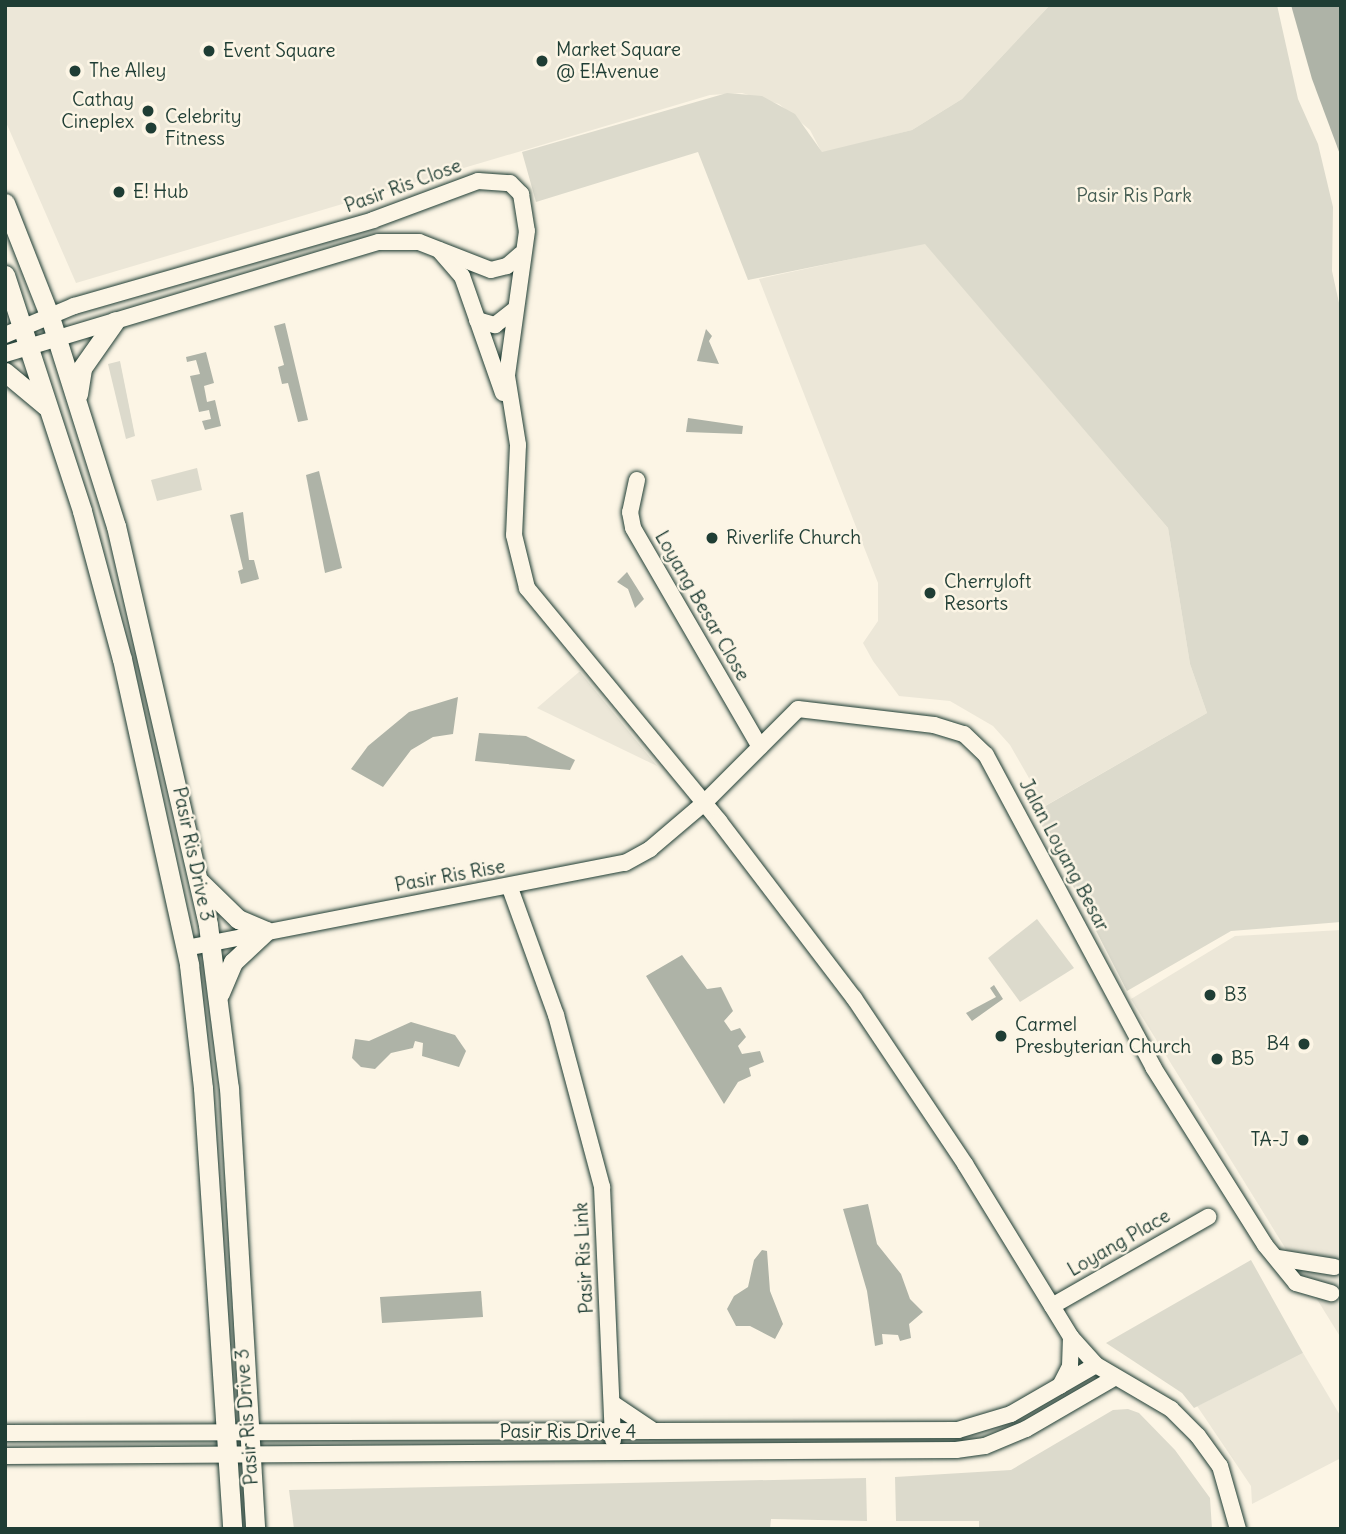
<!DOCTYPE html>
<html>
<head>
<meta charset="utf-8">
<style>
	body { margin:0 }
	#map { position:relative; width:1346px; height:1534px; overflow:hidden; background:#fcf5e5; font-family:Delius,sans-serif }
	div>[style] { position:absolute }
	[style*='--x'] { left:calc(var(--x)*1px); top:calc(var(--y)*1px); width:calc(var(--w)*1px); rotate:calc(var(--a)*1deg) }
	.built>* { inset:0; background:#ece7d8 }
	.green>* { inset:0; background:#dcdacc }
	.water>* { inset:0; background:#aeb3a7 }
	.roads { filter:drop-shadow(0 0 2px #1f3d34) drop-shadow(0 0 2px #1f3d34) }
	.minor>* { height:16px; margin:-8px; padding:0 8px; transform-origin:8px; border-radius:8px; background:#fcf5e5 }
	.major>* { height:19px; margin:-9.5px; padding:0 9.5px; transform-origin:9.5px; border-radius:9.5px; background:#fcf5e5 }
	.dots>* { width:19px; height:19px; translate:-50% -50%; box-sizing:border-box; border:4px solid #fcf5e5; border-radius:50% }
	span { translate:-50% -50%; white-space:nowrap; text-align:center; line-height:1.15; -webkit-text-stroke:5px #fcf5e5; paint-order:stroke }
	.poi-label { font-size:19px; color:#1f3d34 }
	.left { translate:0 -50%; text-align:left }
	.right { translate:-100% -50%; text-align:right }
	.street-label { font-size:19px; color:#1f3d34 }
	.park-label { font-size:19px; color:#455c52 }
	.frame { position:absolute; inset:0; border:7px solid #1f3d34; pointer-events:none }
</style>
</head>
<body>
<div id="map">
	<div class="built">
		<div style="clip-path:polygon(5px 5px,1050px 5px,962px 99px,912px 130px,822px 153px,810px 130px,779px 104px,742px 93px,710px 95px,76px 283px,5px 120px)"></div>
		<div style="clip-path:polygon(925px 243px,1168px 528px,1190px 664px,1207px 713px,1045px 806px,1010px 745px,993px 726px,950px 701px,899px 696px,873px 661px,863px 643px,878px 621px,878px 583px,759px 279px)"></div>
		<div style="clip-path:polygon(579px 672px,580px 672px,657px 766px,537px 708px)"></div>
		<div style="clip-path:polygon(1341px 930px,1341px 1338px,1131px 999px,1235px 936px)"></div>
		<div style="clip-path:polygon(1303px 1353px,1341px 1417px,1341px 1458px,1252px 1504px,1251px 1486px,1197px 1406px)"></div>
	</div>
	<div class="green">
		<div style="clip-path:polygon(1050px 5px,1277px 5px,1298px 99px,1318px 144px,1333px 207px,1332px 271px,1341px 312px,1341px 922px,1231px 931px,1127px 991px,1035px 812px,1207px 713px,1190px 664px,1168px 528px,925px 244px,748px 280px,698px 152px,536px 202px,522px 152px,727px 93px,762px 96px,795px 114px,822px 152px,912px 130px,962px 99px)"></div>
		<div style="clip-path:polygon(120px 361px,135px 436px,126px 439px,108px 364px)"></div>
		<div style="clip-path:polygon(197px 468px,202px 490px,157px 501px,151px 480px)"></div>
		<div style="clip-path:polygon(1037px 919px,1074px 968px,1020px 1002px,988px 958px)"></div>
		<div style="clip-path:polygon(1251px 1260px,1303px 1353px,1194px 1408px,1182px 1393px,1106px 1343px)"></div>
		<div style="clip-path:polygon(1128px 1409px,1139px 1413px,1175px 1450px,1210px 1498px,1212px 1529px,979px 1529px,979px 1521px,896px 1521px,895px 1477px,1011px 1470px,1113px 1410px)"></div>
		<div style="clip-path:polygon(866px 1478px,867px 1521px,771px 1519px,770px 1529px,294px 1529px,289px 1490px)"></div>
	</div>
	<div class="water">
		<div style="clip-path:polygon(1291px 5px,1341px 5px,1341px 157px,1312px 79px)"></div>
		<div style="clip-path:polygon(285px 323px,308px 420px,298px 422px,288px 383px,282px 384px,278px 367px,284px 365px,274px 326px)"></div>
		<div style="clip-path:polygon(706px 329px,712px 336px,709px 341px,719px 364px,697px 361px)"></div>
		<div style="clip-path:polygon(206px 352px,214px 383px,204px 386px,207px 402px,215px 400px,221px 426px,205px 430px,202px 421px,211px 419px,209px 410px,199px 412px,190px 376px,200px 374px,196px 360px,187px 362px,186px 357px)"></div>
		<div style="clip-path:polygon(688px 418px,743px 426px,742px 434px,686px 432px)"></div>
		<div style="clip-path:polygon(319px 471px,342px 568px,325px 573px,306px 475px)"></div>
		<div style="clip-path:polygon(243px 512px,249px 560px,254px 560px,259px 579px,241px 584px,238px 571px,243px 569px,230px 515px)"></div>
		<div style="clip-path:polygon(627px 572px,644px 599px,635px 608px,628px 589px,617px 582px)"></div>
		<div style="clip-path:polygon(458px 697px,453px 734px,433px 737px,411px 750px,383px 787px,351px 769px,368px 746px,409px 712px)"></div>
		<div style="clip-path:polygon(479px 733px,526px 736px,575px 760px,570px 770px,475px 761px)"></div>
		<div style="clip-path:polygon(682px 955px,707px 989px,721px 987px,733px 1011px,724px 1021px,731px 1031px,740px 1028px,746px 1037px,738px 1046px,742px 1054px,760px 1051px,764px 1062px,749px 1068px,751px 1076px,738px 1082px,724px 1104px,646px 976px)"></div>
		<div style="clip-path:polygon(994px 985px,1003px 999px,972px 1021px,966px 1013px,996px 997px,990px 988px)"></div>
		<div style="clip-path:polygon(411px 1022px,455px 1035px,466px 1051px,459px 1067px,422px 1056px,423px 1043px,415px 1041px,413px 1048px,391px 1053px,375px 1069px,361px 1067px,352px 1058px,355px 1039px,369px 1041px)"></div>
		<div style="clip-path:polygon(868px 1204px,877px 1244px,901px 1274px,910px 1299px,923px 1312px,909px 1324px,911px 1338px,900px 1341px,898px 1335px,882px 1334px,883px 1344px,875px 1346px,867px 1291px,843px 1209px)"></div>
		<div style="clip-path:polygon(762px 1250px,767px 1251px,770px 1291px,783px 1324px,775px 1339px,750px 1326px,736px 1326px,727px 1309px,734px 1296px,748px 1287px,754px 1260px)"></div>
		<div style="clip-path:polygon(481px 1291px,483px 1317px,382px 1323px,380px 1297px)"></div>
	</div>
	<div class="roads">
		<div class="minor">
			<div style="--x:439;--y:250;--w:35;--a:49"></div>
			<div style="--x:462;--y:276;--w:124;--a:70.7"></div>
			<div style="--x:477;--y:320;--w:19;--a:16"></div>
			<div style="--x:495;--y:325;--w:23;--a:-38"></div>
			<div style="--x:5;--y:335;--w:75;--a:-22.8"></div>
			<div style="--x:74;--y:306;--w:311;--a:-16"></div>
			<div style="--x:373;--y:220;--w:112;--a:-20.4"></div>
			<div style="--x:478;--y:181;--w:32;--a:4"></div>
			<div style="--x:510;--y:183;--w:16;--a:45"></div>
			<div style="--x:521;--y:194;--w:37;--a:81"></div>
			<div style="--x:527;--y:231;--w:146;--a:97.9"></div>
			<div style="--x:507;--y:376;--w:70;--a:80.9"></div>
			<div style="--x:518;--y:445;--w:90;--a:92.5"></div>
			<div style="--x:514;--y:535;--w:55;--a:76.2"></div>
			<div style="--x:527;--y:588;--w:302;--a:50.5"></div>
			<div style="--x:719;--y:821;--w:223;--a:52.7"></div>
			<div style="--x:854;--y:998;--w:200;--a:56.2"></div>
			<div style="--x:965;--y:1164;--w:203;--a:58.5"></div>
			<div style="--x:1071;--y:1337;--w:38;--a:48"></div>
			<div style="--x:1096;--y:1365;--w:87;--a:30.4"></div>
			<div style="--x:1171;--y:1409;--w:38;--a:45"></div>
			<div style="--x:1198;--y:1436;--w:37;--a:54"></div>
			<div style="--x:1220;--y:1466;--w:66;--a:74.1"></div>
			<div style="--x:5;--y:354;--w:390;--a:-16.7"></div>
			<div style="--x:379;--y:242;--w:40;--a:0"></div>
			<div style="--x:419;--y:242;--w:77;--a:21.3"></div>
			<div style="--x:491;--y:270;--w:16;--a:-14"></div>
			<div style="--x:507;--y:266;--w:18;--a:-41"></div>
			<div style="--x:637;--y:480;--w:33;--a:102"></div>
			<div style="--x:630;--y:512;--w:16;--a:79"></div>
			<div style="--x:633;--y:528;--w:253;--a:59.9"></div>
			<div style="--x:510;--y:888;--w:135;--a:70.1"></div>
			<div style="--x:556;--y:1015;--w:178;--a:75"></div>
			<div style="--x:602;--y:1187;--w:253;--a:87.5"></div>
			<div style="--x:186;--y:948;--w:447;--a:-11"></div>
			<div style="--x:625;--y:863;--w:29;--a:-29"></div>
			<div style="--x:650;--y:849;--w:70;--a:-40.3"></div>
			<div style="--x:703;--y:804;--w:134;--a:-45"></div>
			<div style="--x:798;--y:709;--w:137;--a:6.7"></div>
			<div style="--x:934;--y:725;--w:31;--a:17"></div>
			<div style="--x:964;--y:734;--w:30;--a:44"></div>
			<div style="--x:986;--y:755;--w:354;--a:61.8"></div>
			<div style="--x:1153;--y:1067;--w:210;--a:57.8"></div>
			<div style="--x:1265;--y:1245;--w:49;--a:50.8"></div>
			<div style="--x:1296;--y:1283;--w:37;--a:16"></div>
			<div style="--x:1278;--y:1258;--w:57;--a:9.1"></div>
			<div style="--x:1052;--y:1306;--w:180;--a:-29.7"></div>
			<div style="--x:1060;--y:1386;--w:22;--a:-63"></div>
			<div style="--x:1070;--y:1366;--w:29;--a:-88"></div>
			<div style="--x:612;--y:1403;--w:47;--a:33.7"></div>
			<div style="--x:5;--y:1433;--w:953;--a:-0.18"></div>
			<div style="--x:958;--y:1430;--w:55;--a:-16.8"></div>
			<div style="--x:1011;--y:1414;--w:98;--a:-30"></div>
			<div style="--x:5;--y:1456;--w:951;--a:-0.36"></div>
			<div style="--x:956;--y:1450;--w:29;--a:-8"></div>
			<div style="--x:985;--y:1446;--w:44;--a:-22.5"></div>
			<div style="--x:1026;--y:1429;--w:102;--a:-30.1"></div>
		</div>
		<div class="major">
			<div style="--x:5;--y:203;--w:123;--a:68.5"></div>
			<div style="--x:50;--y:317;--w:219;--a:72.5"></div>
			<div style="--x:116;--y:526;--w:409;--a:77"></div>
			<div style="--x:208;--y:925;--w:164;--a:82.7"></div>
			<div style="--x:229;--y:1088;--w:442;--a:86.6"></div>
			<div style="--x:5;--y:275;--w:248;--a:71.9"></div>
			<div style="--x:82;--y:511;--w:153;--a:74.9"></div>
			<div style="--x:122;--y:659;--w:313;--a:77.6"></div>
			<div style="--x:189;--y:965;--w:124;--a:83.5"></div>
			<div style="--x:203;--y:1088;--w:442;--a:86.2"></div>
			<div style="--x:5;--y:372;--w:53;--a:39.7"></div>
			<div style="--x:78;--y:394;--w:26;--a:-81"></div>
			<div style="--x:82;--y:368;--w:57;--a:-54.9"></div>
			<div style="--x:200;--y:882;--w:53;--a:44.2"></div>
			<div style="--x:238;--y:919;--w:30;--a:23"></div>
			<div style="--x:266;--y:931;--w:45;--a:136.8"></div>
			<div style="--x:233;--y:962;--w:34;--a:113"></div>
		</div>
	</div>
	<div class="dots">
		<div style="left:209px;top:51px;background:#1f3d34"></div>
		<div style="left:542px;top:61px;background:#1f3d34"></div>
		<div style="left:75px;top:71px;background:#1f3d34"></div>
		<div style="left:148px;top:111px;background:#1f3d34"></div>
		<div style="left:151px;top:128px;background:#1f3d34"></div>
		<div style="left:119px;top:192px;background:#1f3d34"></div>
		<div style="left:712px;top:538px;background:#1f3d34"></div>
		<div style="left:930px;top:593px;background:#1f3d34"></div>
		<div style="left:1210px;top:995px;background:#1f3d34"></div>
		<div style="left:1001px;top:1036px;background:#1f3d34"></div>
		<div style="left:1304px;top:1044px;background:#1f3d34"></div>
		<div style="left:1217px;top:1059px;background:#1f3d34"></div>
		<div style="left:1303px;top:1140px;background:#1f3d34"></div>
	</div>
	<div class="poi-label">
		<span class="left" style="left:556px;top:61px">Market Square<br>@ E!Avenue</span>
		<span class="left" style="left:223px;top:51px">Event Square</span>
		<span class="left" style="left:89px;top:71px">The Alley</span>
		<span class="right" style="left:134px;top:111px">Cathay<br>Cineplex</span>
		<span class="left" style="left:165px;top:128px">Celebrity<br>Fitness</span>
		<span class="left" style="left:133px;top:192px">E! Hub</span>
		<span class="left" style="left:726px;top:538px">Riverlife Church</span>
		<span class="left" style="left:944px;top:593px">Cherryloft<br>Resorts</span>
		<span class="left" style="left:1224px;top:995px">B3</span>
		<span class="left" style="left:1015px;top:1036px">Carmel<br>Presbyterian Church</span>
		<span class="right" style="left:1290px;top:1044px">B4</span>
		<span class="left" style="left:1231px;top:1059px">B5</span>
		<span class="right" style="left:1289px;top:1140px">TA-J</span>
	</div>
	<div class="street-label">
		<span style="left:403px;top:186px;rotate:-20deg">Pasir Ris Close</span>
		<span style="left:702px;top:606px;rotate:60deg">Loyang Besar Close</span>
		<span style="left:193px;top:854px;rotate:78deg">Pasir Ris Drive 3</span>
		<span style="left:1064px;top:855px;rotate:62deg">Jalan Loyang Besar</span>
		<span style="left:450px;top:876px;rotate:-10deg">Pasir Ris Rise</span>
		<span style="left:1119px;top:1243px;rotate:-30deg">Loyang Place</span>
		<span style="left:584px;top:1258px;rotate:-93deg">Pasir Ris Link</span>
		<span style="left:247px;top:1417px;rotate:-94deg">Pasir Ris Drive 3</span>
		<span style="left:568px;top:1432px">Pasir Ris Drive 4</span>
	</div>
	<div class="park-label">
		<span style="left:1134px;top:196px">Pasir Ris Park</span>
	</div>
	<div class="frame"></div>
</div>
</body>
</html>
